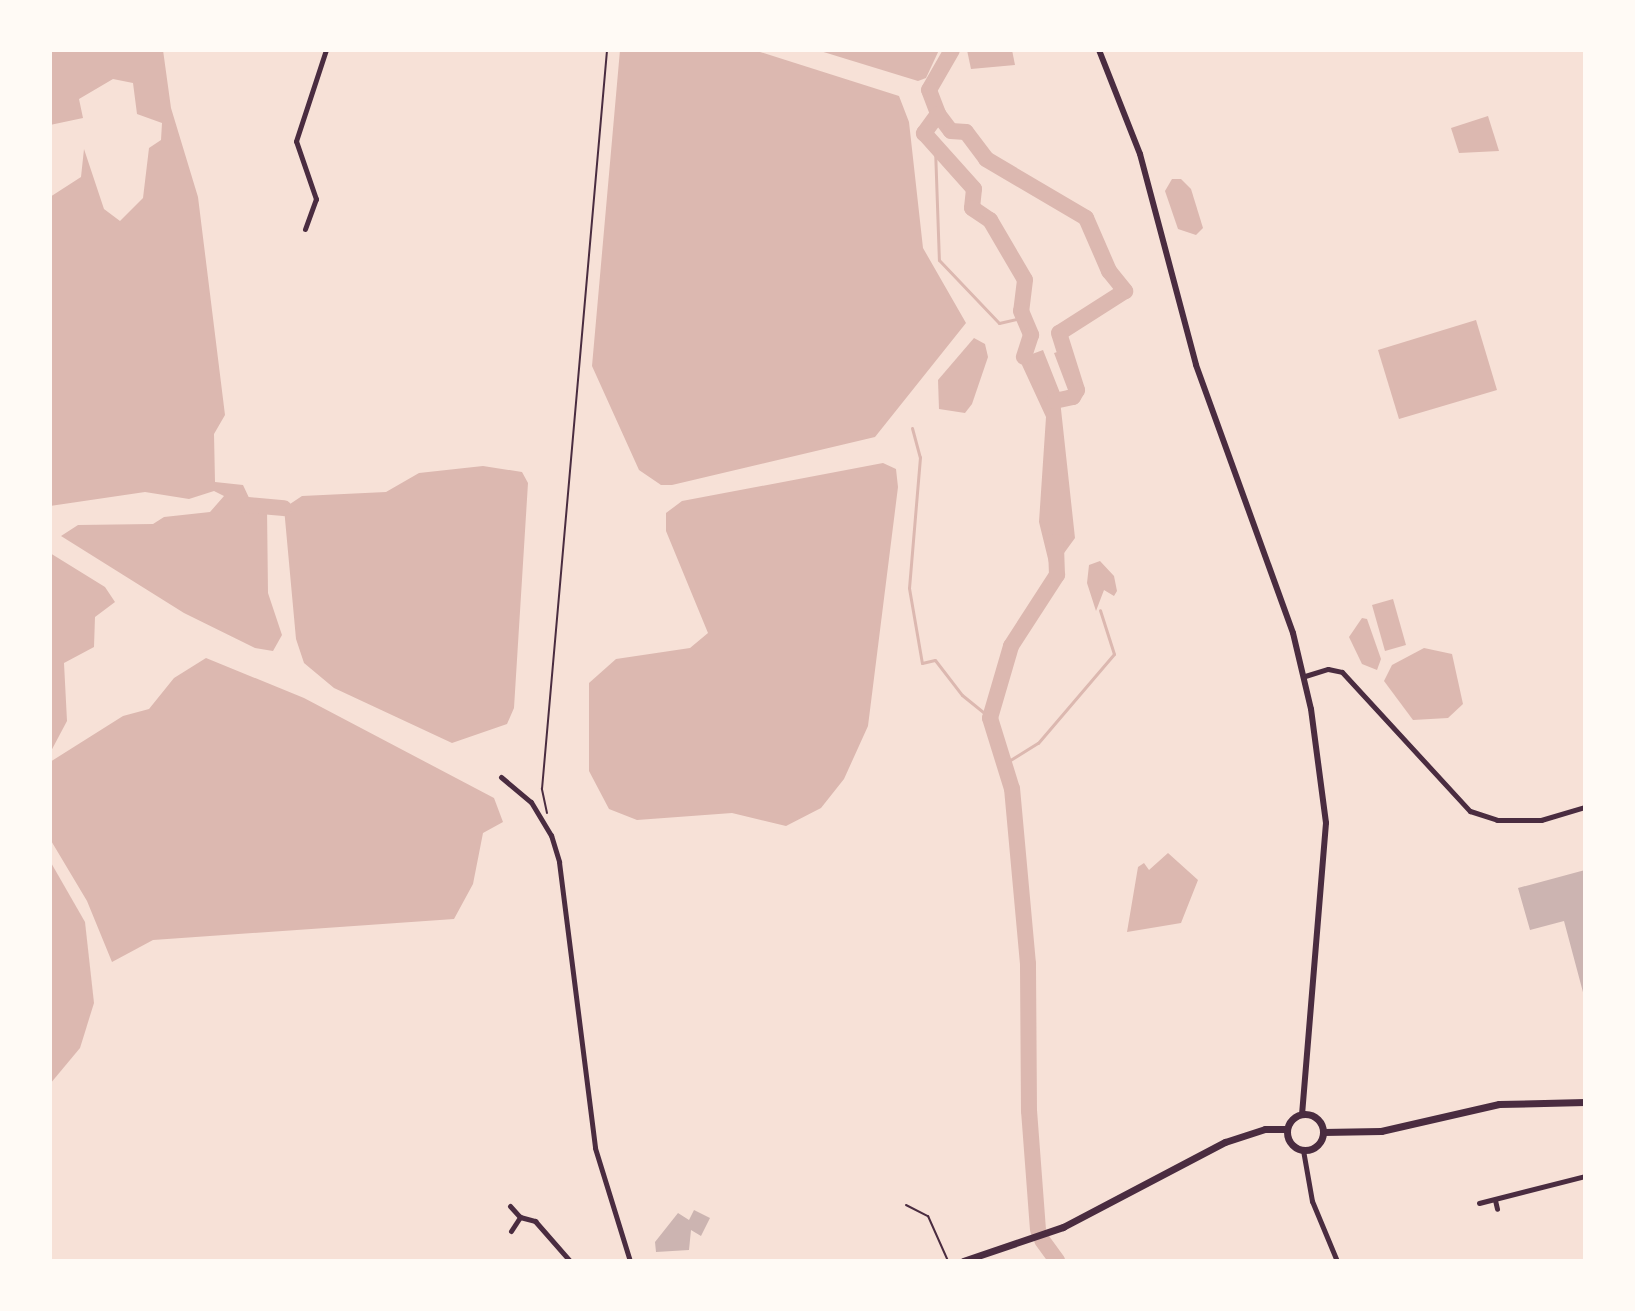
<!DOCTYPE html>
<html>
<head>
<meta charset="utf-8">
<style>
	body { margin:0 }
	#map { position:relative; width:1635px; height:1311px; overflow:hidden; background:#f7e1d7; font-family:"DejaVu Sans",sans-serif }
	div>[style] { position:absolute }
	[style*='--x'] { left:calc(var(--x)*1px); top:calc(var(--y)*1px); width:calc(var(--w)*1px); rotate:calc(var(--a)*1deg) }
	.water>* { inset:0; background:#dcb8b0 }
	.stream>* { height:3px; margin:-1.5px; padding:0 1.5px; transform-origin:1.5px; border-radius:1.5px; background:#dcb8b0 }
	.river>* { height:16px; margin:-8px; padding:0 8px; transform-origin:8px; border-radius:8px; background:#dcb8b0 }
	.building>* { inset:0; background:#ccb4b1 }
	.path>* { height:2px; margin:-1px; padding:0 1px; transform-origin:1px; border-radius:1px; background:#4a2c40 }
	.minor>* { height:5px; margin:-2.5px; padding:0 2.5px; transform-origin:2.5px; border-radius:2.5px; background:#4a2c40 }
	.tertiary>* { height:6px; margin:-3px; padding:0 3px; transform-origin:3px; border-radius:3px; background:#4a2c40 }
	.secondary>* { height:7px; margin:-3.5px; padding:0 3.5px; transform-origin:3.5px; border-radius:3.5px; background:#4a2c40 }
	.secondary>.ring { margin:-3.5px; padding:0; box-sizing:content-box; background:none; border:7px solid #4a2c40; border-radius:50% }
	span { translate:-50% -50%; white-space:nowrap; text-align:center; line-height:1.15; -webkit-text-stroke:6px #fffaf5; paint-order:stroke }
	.frame { position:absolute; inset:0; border:52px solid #fffaf5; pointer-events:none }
</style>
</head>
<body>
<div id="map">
	<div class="water">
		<div style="clip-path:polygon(50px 50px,163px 50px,171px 108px,198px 197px,225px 415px,214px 434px,215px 482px,243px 485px,251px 502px,267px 508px,268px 593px,282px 635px,273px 651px,255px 648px,184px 613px,61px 536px,78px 525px,153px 524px,164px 517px,210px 512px,224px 496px,214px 491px,189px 499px,145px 492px,50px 506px,50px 197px,81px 177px,84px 149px,104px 209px,120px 221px,143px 198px,149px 148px,161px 140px,162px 123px,137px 114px,133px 83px,113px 79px,79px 99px,83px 118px,50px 125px)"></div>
		<div style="clip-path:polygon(620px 50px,754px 50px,899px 96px,909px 122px,923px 248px,966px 323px,875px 437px,672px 485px,661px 485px,639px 470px,592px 366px)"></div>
		<div style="clip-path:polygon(817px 50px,939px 50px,926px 78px,918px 81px)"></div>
		<div style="clip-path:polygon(967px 50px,1012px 50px,1015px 65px,971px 69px)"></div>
		<div style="clip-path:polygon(1488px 116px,1499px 151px,1459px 153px,1451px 128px)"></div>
		<div style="clip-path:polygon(1172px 179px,1181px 179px,1191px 189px,1203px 228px,1196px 235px,1178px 229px,1165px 191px)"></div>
		<div style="clip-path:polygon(1476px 320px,1497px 390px,1399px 419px,1378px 350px)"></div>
		<div style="clip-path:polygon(974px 338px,985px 344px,988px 357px,972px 404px,965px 413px,939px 409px,938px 380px)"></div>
		<div style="clip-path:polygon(1043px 350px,1060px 393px,1068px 390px,1054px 353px,1064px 350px,1077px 390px,1060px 400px,1075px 538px,1051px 571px,1039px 522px,1046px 417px,1022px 365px,1024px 357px)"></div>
		<div style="clip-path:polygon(883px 463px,896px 469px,898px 487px,868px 726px,844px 779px,821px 808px,786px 826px,732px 813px,637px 820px,609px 809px,589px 771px,589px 683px,616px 659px,690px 648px,708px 633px,666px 531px,666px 513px,682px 501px)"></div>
		<div style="clip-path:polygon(483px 466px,522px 472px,528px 483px,514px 708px,507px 724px,452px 743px,334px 688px,304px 663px,296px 639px,284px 508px,302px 496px,386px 492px,419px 473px)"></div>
		<div style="clip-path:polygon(50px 553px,105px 587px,115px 602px,95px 617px,94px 647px,64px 663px,67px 721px,50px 753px)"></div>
		<div style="clip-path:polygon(1100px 561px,1114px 576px,1117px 591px,1114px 596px,1104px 590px,1096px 611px,1087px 583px,1089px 565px)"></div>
		<div style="clip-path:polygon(1393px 599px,1406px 645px,1385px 651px,1372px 605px)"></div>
		<div style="clip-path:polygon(1362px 618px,1367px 619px,1381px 659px,1377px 670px,1362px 664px,1349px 637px)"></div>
		<div style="clip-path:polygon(1424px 648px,1452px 654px,1463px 704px,1448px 718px,1413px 720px,1384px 681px,1392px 665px)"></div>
		<div style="clip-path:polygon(206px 658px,304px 698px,494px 798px,503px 822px,483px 833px,473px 884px,454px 919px,153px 940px,112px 962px,87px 901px,50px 839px,50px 762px,123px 716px,149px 709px,174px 678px)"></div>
		<div style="clip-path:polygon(1168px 853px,1198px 880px,1181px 923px,1127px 932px,1138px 867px,1144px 863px,1149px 870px)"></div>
		<div style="clip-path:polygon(50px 861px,85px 922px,94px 1003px,80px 1048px,50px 1084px)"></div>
	</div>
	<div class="stream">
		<div style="--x:935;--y:148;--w:112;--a:88"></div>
		<div style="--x:939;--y:260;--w:87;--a:46.4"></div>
		<div style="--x:999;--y:323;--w:26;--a:-13"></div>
		<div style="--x:912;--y:428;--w:30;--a:75"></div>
		<div style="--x:920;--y:457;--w:131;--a:94.8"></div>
		<div style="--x:909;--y:588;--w:76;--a:80.2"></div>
		<div style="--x:922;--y:663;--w:13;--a:-13"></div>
		<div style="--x:935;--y:660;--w:44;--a:52.4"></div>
		<div style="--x:962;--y:695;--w:36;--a:39"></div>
		<div style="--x:1007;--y:762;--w:36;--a:-32"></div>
		<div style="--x:1038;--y:743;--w:117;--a:-49.5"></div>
		<div style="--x:1114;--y:654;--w:46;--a:-107.7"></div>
	</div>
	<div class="river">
		<div style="--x:952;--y:50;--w:46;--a:119.9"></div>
		<div style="--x:929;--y:90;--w:26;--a:69"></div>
		<div style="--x:938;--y:114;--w:24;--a:126"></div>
		<div style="--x:924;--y:133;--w:75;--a:48.2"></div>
		<div style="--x:974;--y:189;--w:19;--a:96"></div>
		<div style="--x:972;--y:208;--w:22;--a:34"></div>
		<div style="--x:990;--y:220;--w:69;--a:59.7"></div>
		<div style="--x:1025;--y:280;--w:31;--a:97"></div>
		<div style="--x:1021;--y:311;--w:26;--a:67"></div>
		<div style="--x:1031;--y:335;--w:23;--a:108"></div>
		<div style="--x:938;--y:114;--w:21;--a:53"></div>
		<div style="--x:951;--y:131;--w:15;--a:4"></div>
		<div style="--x:966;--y:132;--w:34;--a:53"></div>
		<div style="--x:986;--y:159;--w:116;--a:30.5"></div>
		<div style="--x:1086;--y:218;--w:58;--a:66.5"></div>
		<div style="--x:1109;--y:271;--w:26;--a:51"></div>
		<div style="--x:1125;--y:291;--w:78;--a:147.5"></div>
		<div style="--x:1059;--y:333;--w:60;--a:72.5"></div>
		<div style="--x:1077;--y:390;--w:8;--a:120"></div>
		<div style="--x:1073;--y:397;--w:19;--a:168"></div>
		<div style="--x:248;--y:505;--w:36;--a:5"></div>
		<div style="--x:1038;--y:1230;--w:119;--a:-94.3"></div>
		<div style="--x:1029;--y:1111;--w:147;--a:-90.4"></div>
		<div style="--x:1028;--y:964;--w:176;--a:-95.2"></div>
		<div style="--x:1012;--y:789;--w:74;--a:-107.2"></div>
		<div style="--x:990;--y:718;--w:75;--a:-73.7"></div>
		<div style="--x:1011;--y:646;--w:85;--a:-57.1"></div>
		<div style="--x:1057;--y:575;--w:33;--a:-92"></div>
		<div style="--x:1042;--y:1240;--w:26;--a:54"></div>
	</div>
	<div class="building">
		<div style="clip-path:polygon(1585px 870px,1585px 996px,1584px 996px,1564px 921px,1530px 930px,1518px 888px)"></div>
		<div style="clip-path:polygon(694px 1210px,710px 1218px,701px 1236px,691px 1230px,689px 1250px,656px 1252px,655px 1242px,678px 1213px,689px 1220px)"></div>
	</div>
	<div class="path">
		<div style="--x:547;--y:813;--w:25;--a:-102"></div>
		<div style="--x:542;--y:789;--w:742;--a:-84.97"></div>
		<div style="--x:906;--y:1205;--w:25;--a:27"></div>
		<div style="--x:928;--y:1216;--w:49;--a:66"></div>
	</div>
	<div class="minor">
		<div style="--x:305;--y:229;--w:32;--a:-70"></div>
		<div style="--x:316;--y:199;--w:61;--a:-109"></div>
		<div style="--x:296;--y:141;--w:96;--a:-71.8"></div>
		<div style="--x:1305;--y:676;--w:24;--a:-17"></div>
		<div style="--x:1328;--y:669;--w:14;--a:12"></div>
		<div style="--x:1342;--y:672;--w:189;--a:47.4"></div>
		<div style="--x:1470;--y:811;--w:28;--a:18"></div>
		<div style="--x:1497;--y:820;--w:44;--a:0"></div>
		<div style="--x:1541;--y:820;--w:46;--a:-16.5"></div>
		<div style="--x:501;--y:777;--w:39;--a:40"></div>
		<div style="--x:531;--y:802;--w:39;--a:59"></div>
		<div style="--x:551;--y:835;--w:28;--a:73"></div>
		<div style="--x:559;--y:862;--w:288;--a:82.8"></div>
		<div style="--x:595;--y:1148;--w:118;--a:72.8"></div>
		<div style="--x:1303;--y:1150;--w:52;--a:80"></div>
		<div style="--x:1312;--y:1201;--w:65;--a:67.4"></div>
		<div style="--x:1495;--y:1200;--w:9;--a:77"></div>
		<div style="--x:1479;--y:1203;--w:109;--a:-14.3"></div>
		<div style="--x:510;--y:1206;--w:15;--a:48"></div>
		<div style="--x:511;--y:1231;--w:17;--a:-57"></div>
		<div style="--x:520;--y:1217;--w:16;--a:15"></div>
		<div style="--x:535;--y:1221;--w:53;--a:48.8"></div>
	</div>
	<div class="tertiary">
		<div style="--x:1099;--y:50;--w:112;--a:68.5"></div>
		<div style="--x:1140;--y:154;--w:218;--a:75.1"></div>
		<div style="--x:1196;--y:365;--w:285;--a:70.1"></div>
		<div style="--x:1293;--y:633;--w:78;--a:76.7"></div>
		<div style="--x:1311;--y:709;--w:115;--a:82.5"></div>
		<div style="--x:1326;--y:823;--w:292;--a:94.7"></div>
	</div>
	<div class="secondary">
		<div class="ring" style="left:1287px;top:1114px;width:29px;height:29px"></div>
		<div style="--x:1323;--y:1132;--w:58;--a:-1"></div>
		<div style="--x:1381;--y:1131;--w:121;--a:-12.9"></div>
		<div style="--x:1499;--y:1104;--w:86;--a:-1.3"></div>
		<div style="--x:963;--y:1261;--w:106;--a:-18.8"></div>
		<div style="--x:1063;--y:1227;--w:183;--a:-27.7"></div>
		<div style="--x:1225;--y:1142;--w:42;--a:-18"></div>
		<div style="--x:1265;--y:1129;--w:22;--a:0"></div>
	</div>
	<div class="frame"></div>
</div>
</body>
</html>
